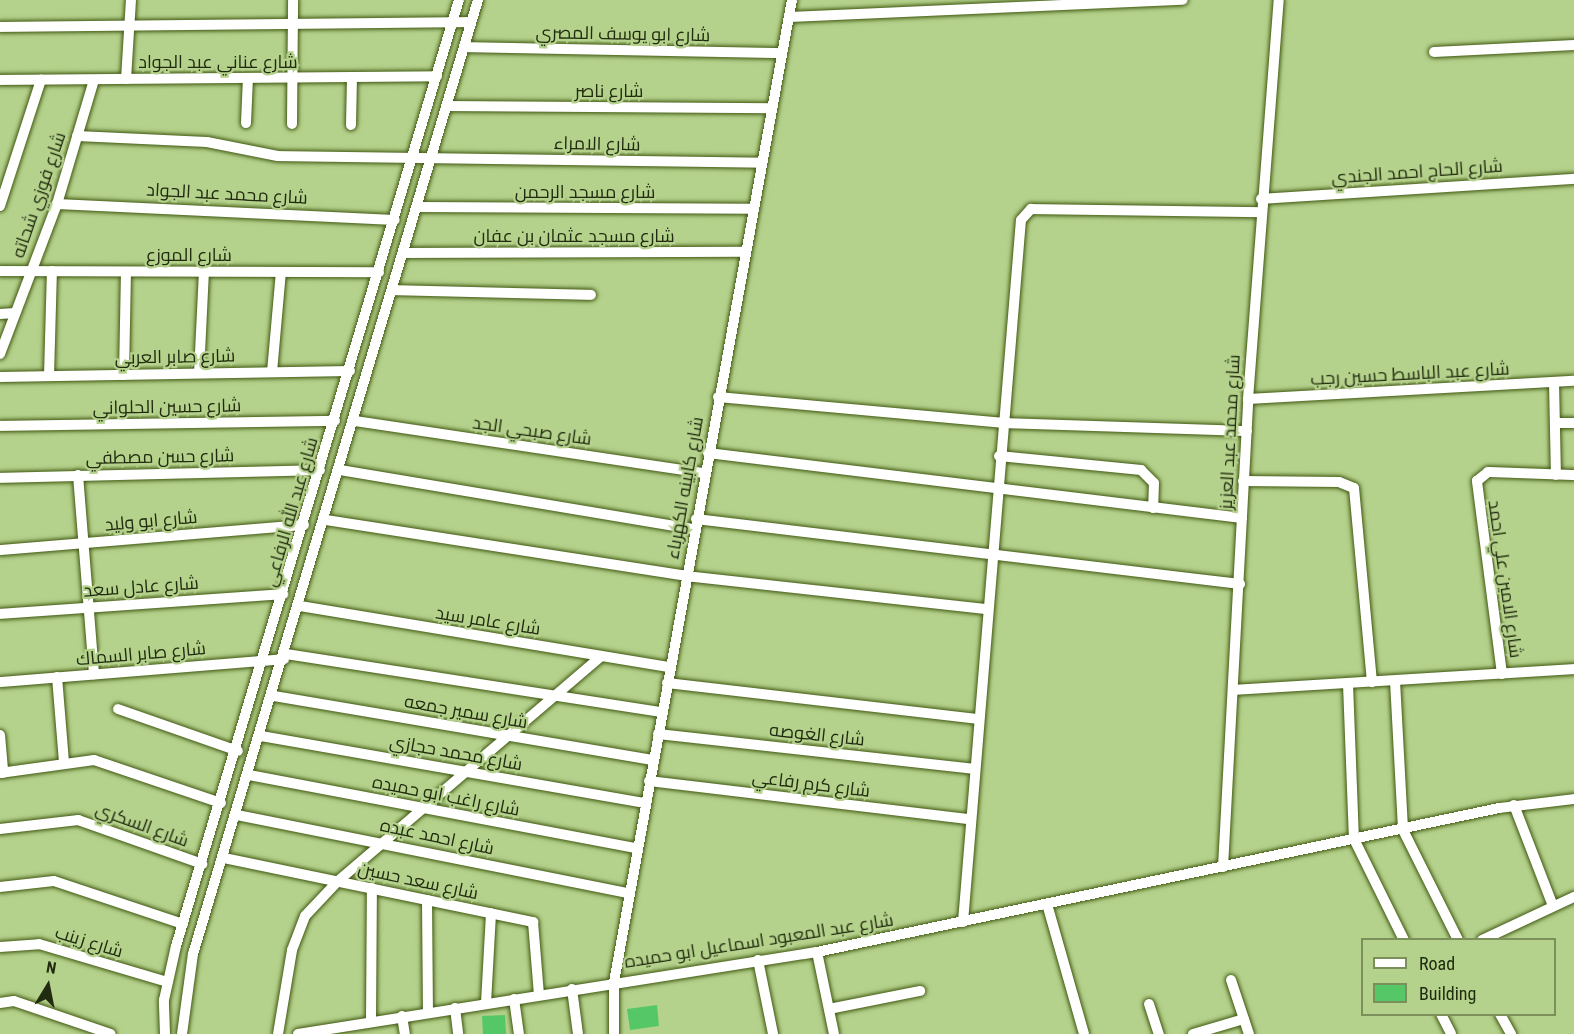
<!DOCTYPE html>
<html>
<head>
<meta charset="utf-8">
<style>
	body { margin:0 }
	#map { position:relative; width:1574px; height:1034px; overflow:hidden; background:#b5d28c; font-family:"Roboto Condensed",Cairo,sans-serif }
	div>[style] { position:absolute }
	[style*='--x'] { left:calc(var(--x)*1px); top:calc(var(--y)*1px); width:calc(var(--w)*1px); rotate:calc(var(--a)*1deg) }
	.building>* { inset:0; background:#56c767 }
	.roads { filter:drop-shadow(0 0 2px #415911) drop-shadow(0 0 2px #415911) }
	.street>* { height:10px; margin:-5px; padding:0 5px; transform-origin:5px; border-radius:5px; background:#fff }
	span { translate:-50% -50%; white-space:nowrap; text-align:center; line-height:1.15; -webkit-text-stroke:4.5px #b5d28c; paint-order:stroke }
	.street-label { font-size:18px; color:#212b0f }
	.legend { position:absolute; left:1361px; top:938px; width:195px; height:78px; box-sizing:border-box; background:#b5d28c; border:2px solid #7a8f5a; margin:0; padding:8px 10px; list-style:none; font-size:18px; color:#212b0f }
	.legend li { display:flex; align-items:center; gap:12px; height:30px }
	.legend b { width:30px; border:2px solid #7a8f5a }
	.north { position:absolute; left:18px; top:956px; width:60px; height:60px; -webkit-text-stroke:4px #b5d28c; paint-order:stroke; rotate:10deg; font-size:16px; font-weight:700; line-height:24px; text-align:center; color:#212b0f }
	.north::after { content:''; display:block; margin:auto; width:21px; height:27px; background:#212b0f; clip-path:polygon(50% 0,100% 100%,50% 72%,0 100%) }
</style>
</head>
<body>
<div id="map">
	<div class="building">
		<div style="clip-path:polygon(657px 1005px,659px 1026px,630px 1030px,627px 1009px)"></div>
		<div style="clip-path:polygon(505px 1015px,506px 1034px,483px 1034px,482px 1016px)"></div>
	</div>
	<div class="roads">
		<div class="street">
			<div style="--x:789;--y:17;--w:394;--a:-2.5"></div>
			<div style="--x:0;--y:27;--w:471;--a:-0.6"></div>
			<div style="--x:464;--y:47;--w:318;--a:1.1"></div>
			<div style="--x:1434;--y:52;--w:140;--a:-2.9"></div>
			<div style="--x:126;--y:79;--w:79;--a:-86.4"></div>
			<div style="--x:0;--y:80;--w:437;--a:-0.5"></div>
			<div style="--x:447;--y:106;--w:324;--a:0.4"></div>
			<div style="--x:246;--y:123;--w:45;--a:-87.5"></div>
			<div style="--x:292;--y:124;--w:124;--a:-89.5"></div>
			<div style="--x:351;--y:125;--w:48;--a:-88.8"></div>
			<div style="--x:77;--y:136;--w:130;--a:2.6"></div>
			<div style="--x:207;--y:142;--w:72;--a:11.2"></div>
			<div style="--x:278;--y:156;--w:483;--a:0.8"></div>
			<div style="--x:1261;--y:199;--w:314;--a:-3.7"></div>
			<div style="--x:57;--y:204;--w:338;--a:2.7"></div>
			<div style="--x:0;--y:206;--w:133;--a:-72"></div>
			<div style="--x:417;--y:207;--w:336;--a:0.3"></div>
			<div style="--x:404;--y:253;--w:341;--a:-0.2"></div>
			<div style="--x:0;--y:271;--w:379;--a:0.2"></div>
			<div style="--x:393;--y:290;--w:198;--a:1.4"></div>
			<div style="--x:0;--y:314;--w:15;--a:-4"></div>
			<div style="--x:0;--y:354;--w:160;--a:-69.2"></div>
			<div style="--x:57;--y:204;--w:129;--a:-73.4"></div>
			<div style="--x:272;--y:372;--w:100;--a:-84.9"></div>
			<div style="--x:199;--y:373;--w:101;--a:-87.2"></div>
			<div style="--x:124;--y:375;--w:103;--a:-88.9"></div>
			<div style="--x:49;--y:376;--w:105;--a:-88.4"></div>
			<div style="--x:0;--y:377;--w:350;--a:-1"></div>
			<div style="--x:1554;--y:382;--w:93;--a:88.8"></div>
			<div style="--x:718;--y:397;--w:285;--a:5.2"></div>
			<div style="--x:1002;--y:423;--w:245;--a:1.9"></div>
			<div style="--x:1248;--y:399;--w:326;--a:-3.2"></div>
			<div style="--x:355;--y:421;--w:353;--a:8.5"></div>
			<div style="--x:1557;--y:423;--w:17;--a:0"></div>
			<div style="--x:0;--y:426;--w:335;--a:-0.9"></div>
			<div style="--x:708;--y:453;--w:538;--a:6.94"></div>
			<div style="--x:999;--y:456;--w:143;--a:5.6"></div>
			<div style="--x:1141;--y:470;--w:18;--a:45"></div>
			<div style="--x:1154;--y:483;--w:25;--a:92"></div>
			<div style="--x:340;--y:470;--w:359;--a:9.5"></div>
			<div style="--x:78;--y:475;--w:200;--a:85.4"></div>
			<div style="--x:0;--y:478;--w:320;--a:-1.4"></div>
			<div style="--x:1243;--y:481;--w:96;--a:0.6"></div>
			<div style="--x:1339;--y:482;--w:16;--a:22"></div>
			<div style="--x:1354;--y:488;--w:195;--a:84.7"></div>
			<div style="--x:696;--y:519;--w:548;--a:6.81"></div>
			<div style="--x:326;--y:520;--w:364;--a:8.8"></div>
			<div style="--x:686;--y:576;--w:303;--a:6.3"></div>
			<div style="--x:0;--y:550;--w:305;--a:-4.7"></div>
			<div style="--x:300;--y:606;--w:375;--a:9.4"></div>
			<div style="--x:0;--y:614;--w:284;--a:-4"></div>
			<div style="--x:286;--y:654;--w:380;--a:8.8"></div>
			<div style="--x:1502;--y:674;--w:195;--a:-97.4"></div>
			<div style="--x:1477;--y:481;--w:14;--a:-39"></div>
			<div style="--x:1488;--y:472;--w:86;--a:2"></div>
			<div style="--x:57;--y:677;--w:86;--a:85.3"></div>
			<div style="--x:1395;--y:681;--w:149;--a:86.9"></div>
			<div style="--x:1403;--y:830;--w:123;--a:63.4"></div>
			<div style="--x:0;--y:682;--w:285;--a:-4.6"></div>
			<div style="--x:667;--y:683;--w:312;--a:6.6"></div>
			<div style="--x:1348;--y:684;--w:155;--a:87.8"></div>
			<div style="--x:1354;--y:839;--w:113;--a:63.7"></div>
			<div style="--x:1233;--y:690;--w:342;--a:-3.5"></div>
			<div style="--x:274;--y:696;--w:384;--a:9.6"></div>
			<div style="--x:118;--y:709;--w:127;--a:19.3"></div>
			<div style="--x:658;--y:734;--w:317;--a:6.3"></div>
			<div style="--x:0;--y:735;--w:38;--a:85"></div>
			<div style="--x:261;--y:736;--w:390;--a:9.9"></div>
			<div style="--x:0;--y:773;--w:95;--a:-7.9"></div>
			<div style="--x:94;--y:760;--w:134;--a:18.7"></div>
			<div style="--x:249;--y:775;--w:395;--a:10.7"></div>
			<div style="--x:649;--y:781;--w:323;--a:6.8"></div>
			<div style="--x:1514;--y:805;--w:108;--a:68.9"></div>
			<div style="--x:237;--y:815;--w:400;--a:11.3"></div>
			<div style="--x:0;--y:829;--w:79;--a:-6.6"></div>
			<div style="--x:78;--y:820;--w:132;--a:19.5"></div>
			<div style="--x:224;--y:858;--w:316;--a:11.7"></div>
			<div style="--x:533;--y:922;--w:73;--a:85.3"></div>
			<div style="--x:1223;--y:867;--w:469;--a:-86.9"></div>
			<div style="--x:1248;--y:399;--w:400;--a:-85.6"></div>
			<div style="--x:0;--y:887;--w:54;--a:-6.3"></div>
			<div style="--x:54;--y:881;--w:136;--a:18.4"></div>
			<div style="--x:427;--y:900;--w:112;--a:89.5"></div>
			<div style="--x:1047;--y:904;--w:135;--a:74.1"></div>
			<div style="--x:963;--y:922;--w:704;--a:-85.28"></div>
			<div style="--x:1021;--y:220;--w:15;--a:-48"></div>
			<div style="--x:1031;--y:209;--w:229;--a:0.8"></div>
			<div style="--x:1482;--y:940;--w:102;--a:-25.1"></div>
			<div style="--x:0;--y:947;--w:39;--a:-4"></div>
			<div style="--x:39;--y:944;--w:134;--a:16.5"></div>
			<div style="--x:817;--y:952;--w:84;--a:78.3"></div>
			<div style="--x:758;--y:960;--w:76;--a:78.5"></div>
			<div style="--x:1231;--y:980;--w:57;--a:71.6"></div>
			<div style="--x:572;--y:989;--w:45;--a:82.4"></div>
			<div style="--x:514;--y:999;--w:35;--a:82"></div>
			<div style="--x:0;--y:1003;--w:14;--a:-8"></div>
			<div style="--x:14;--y:1001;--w:102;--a:18.8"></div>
			<div style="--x:486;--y:1003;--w:90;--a:-86.8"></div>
			<div style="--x:1149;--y:1004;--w:32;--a:72"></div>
			<div style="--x:455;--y:1008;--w:26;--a:83"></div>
			<div style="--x:829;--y:1009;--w:93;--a:-11.2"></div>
			<div style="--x:1441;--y:1014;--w:22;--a:63"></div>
			<div style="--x:1500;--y:1014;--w:23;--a:61"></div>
			<div style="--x:402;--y:1016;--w:18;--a:81"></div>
			<div style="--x:371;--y:1021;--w:133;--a:-89.6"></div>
			<div style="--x:165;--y:1034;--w:34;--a:-92"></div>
			<div style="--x:164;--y:1000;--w:55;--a:-77.5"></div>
			<div style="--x:176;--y:946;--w:987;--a:-73.35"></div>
			<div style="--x:182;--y:1034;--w:81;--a:-82.2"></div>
			<div style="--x:193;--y:954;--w:996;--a:-73.37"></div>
			<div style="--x:278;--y:1034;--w:85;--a:-80.5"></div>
			<div style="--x:292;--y:950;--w:36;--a:-69"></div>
			<div style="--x:305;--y:916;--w:48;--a:-46.7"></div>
			<div style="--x:338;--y:881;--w:346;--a:-40.5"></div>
			<div style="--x:298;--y:1034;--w:525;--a:-8.98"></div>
			<div style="--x:817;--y:952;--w:697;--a:-11.92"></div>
			<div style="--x:1499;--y:808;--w:76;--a:-6.8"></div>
			<div style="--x:614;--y:1034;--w:52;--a:-90"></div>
			<div style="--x:614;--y:982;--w:998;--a:-79.73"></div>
			<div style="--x:1193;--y:1034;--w:53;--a:-16.4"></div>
		</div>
	</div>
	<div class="street-label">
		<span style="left:623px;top:34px;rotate:1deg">شارع ابو يوسف المصري</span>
		<span style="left:218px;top:62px">شارع عناني عبد الجواد</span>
		<span style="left:609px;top:91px">شارع ناصر</span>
		<span style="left:597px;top:144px;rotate:1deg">شارع الامراء</span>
		<span style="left:1417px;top:172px;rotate:-4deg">شارع الحاج احمد الجندي</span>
		<span style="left:585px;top:192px">شارع مسجد الرحمن</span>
		<span style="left:227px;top:194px;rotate:3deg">شارع محمد عبد الجواد</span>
		<span style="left:39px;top:195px;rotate:-71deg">شارع فوزي شحاته</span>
		<span style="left:574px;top:236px">شارع مسجد عثمان بن عفان</span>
		<span style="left:189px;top:255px">شارع الموزع</span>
		<span style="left:175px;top:357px;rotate:-1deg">شارع صابر العربي</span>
		<span style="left:1410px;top:374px;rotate:-3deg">شارع عبد الباسط حسين رجب</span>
		<span style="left:167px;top:407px;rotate:-1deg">شارع حسين الحلواني</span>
		<span style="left:532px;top:431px;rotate:8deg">شارع صبحي الجد</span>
		<span style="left:1230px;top:432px;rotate:-87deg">شارع محمد عبد العزيز</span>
		<span style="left:160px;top:457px;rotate:-1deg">شارع حسن مصطفي</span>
		<span style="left:685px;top:488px;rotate:-80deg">شارع كابينه الكهرباء</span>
		<span style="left:291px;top:512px;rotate:-74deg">شارع عبد الله الرفاعي</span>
		<span style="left:151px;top:521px;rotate:-5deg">شارع ابو وليد</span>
		<span style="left:1505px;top:579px;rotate:82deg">شارع الامين علي احمد</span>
		<span style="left:141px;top:587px;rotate:-4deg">شارع عادل سعد</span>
		<span style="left:488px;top:621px;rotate:9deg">شارع عامر سيد</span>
		<span style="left:141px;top:654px;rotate:-5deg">شارع صابر السماك</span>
		<span style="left:466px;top:712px;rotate:10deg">شارع سمير جمعه</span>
		<span style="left:817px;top:735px;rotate:6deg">شارع الغوصه</span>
		<span style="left:456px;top:753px;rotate:10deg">شارع محمد حجازي</span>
		<span style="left:811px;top:784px;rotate:7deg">شارع كرم رفاعي</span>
		<span style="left:446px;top:796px;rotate:11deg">شارع راغب ابو حميده</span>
		<span style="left:142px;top:825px;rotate:20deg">شارع السكري</span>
		<span style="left:437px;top:837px;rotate:12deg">شارع احمد عبده</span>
		<span style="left:418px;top:881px;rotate:12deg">شارع سعد حسين</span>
		<span style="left:759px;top:941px;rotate:-9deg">شارع عبد المعبود اسماعيل ابو حميده</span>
		<span style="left:89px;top:942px;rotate:17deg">شارع زينب</span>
	</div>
	<ul class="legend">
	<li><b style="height:8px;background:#fff"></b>Road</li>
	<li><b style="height:16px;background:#56c767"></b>Building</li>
	</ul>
	<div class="north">N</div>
</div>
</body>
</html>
